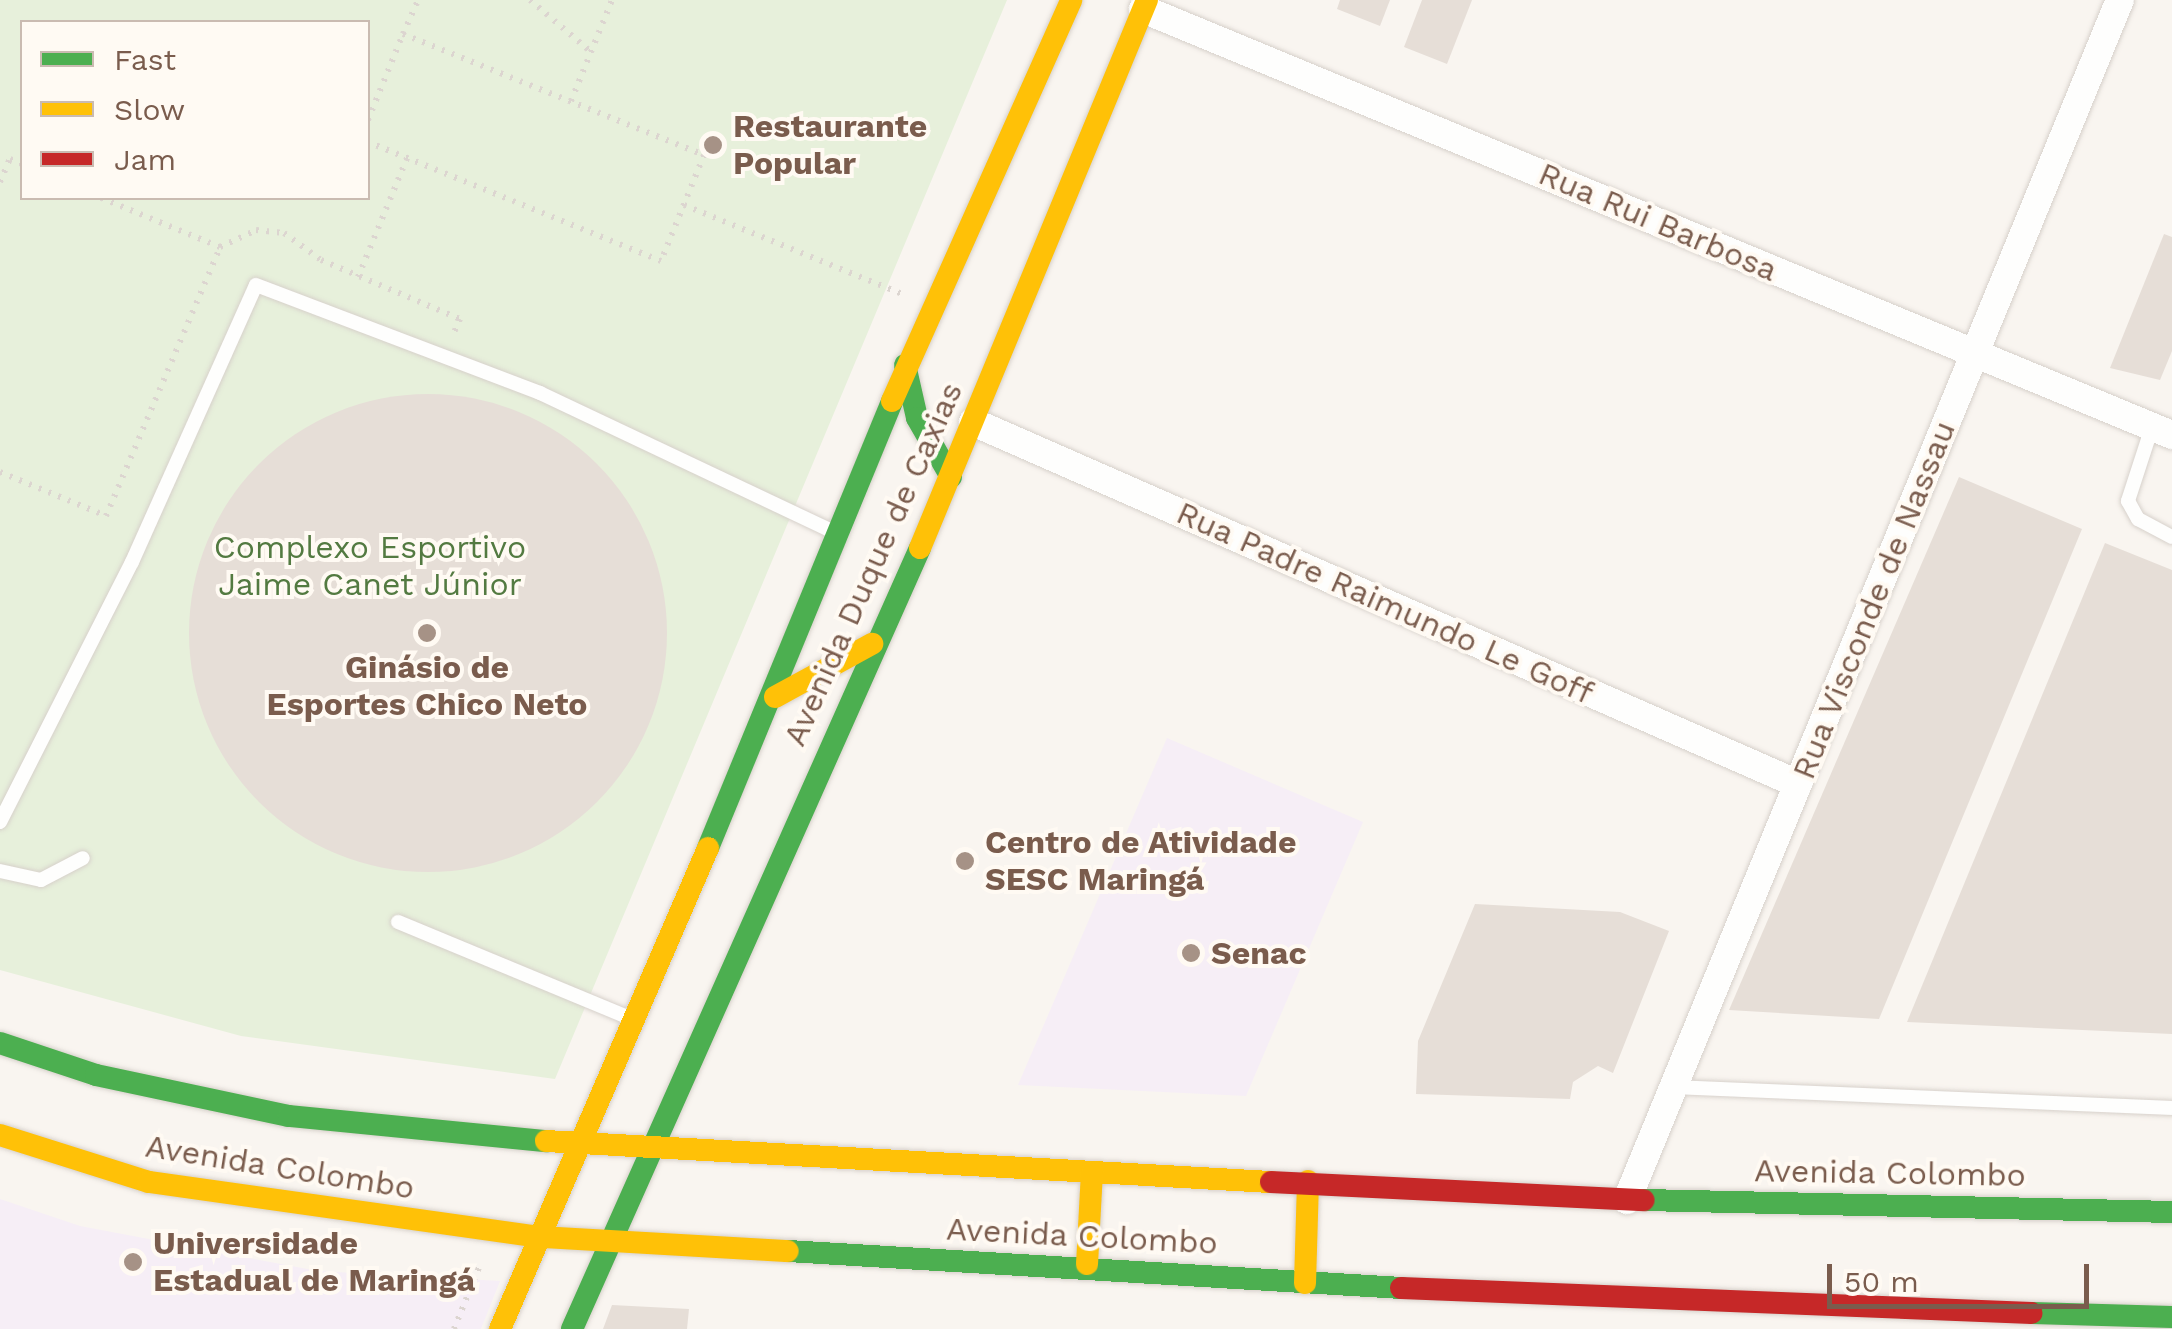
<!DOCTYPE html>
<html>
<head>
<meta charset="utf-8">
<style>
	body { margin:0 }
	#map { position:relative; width:2172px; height:1329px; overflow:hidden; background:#f9f5f0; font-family:"Work Sans",sans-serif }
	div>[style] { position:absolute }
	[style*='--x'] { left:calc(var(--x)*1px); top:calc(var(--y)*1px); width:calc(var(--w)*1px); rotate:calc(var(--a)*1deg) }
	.education>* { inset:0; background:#f6eef6 }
	.green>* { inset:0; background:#e7f0db }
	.building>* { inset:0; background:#e6ded7 }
	.round { border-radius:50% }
	.path>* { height:6px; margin-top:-3px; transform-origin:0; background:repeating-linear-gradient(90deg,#dcd5d0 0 2.5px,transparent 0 10.5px) }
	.roads { filter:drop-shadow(0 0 2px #d7d1cb) drop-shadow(0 0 2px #d7d1cb) }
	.lane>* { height:14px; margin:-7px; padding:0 7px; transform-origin:7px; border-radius:7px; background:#fefefd }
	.street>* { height:28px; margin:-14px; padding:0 14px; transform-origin:14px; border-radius:14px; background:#fefefd }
	.fast>* { height:22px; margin:-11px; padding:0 11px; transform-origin:11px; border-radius:11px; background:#4caf50 }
	.slow>* { height:22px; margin:-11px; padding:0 11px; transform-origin:11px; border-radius:11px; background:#ffc107 }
	.jam>* { height:22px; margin:-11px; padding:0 11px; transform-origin:11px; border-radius:11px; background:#c62828 }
	.dots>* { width:28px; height:28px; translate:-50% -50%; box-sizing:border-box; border:5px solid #fffaf3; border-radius:50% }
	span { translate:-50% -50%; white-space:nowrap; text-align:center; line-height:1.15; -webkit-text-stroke:8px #fffaf3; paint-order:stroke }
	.poi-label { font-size:32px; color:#7a5c4d; font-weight:700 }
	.left { translate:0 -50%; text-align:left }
	.street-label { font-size:32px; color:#7a5c4d }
	.park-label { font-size:32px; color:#537a41 }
	.legend { position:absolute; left:20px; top:20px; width:350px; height:180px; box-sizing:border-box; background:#fffaf3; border:2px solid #cabbb1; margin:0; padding:12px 18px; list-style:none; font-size:30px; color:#7a5c4d }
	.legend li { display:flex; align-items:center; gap:20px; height:50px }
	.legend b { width:50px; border:2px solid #cabbb1 }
	.scale { position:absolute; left:1827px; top:1264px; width:262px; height:45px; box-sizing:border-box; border:5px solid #7a5c4d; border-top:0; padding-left:12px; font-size:30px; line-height:35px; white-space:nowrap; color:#7a5c4d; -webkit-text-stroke:8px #fffaf3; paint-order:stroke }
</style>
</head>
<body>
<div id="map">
	<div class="education">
		<div style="clip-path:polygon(1167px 738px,1363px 822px,1246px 1096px,1018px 1085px)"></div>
		<div style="clip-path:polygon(0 1199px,80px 1226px,318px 1271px,500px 1281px,481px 1329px,0 1329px)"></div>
	</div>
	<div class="green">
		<div style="clip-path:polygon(evenodd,0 0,1007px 0,555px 1079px,241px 1036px,0 970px,0 0,22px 22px,368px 22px,368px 198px,22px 198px,22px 22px)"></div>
	</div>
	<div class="building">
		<div style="clip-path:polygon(1340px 0,1390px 0,1380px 26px,1337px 9px)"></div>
		<div style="clip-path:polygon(1422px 0,1472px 0,1447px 64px,1404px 47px)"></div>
		<div style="clip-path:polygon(2164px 234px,2172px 237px,2172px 351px,2160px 380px,2110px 368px)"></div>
		<div class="round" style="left:189px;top:394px;width:478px;height:478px"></div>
		<div style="clip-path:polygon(1959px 477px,2082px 529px,1879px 1019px,1729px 1010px)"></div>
		<div style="clip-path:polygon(2105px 543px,2172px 570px,2172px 1034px,1907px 1022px)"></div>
		<div style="clip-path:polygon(1475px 904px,1620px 912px,1669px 931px,1613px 1073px,1598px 1066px,1573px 1082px,1570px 1099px,1416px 1094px,1418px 1041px)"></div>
		<div style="clip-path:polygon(612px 1305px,689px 1309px,687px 1329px,603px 1329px)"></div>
	</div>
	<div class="path">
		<div style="--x:530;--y:0;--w:80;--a:40.4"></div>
		<div style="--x:403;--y:34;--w:37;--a:-66"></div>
		<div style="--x:571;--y:101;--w:109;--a:-67.9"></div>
		<div style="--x:368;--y:120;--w:93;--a:-67.9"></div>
		<div style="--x:403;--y:34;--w:324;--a:21.9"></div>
		<div style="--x:704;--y:155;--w:114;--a:112.1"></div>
		<div style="--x:661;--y:261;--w:316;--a:-157.9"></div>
		<div style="--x:0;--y:182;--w:25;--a:-67"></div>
		<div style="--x:10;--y:159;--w:13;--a:23"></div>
		<div style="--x:684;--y:205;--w:235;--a:22.2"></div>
		<div style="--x:220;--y:247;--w:40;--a:-25"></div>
		<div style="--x:256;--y:230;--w:28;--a:6"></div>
		<div style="--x:284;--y:233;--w:46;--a:36.1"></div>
		<div style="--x:321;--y:260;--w:151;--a:23"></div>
		<div style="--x:460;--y:319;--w:17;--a:114"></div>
		<div style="--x:358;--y:277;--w:129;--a:-67.6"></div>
		<div style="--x:0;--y:472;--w:115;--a:22.5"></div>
		<div style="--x:106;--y:516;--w:292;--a:-67"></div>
		<div style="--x:220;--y:247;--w:129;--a:-157.6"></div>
		<div style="--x:454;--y:1329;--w:69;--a:-67.9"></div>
	</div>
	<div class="roads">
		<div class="lane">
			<div style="--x:2152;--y:427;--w:78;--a:108"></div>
			<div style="--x:2128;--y:501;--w:21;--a:61"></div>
			<div style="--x:2138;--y:519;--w:38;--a:28"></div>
			<div style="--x:0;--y:822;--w:292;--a:-63.1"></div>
			<div style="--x:132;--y:562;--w:303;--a:-65.9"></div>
			<div style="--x:256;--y:285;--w:304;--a:20.8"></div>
			<div style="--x:540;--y:393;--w:333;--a:25.3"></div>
			<div style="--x:0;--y:871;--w:42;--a:12.4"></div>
			<div style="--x:41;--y:880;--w:47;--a:-27.6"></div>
			<div style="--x:398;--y:922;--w:253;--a:22.5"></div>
			<div style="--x:1674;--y:1087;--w:498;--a:2.4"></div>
		</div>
		<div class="street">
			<div style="--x:1143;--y:9;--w:1114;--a:22.49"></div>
			<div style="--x:973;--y:422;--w:901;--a:23.69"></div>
			<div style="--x:1627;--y:1200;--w:1297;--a:-67.67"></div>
		</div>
		<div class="fast">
			<div style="--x:905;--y:365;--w:54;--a:77.2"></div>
			<div style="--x:917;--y:418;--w:68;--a:60"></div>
			<div style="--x:708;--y:848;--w:483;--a:-67.6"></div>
			<div style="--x:0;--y:1043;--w:101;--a:18.4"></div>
			<div style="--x:96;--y:1075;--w:197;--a:12"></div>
			<div style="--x:289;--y:1116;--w:258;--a:5.6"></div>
			<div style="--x:1644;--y:1200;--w:528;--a:1.3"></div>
			<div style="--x:788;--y:1251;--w:614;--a:3.45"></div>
			<div style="--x:2032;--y:1313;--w:140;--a:1.6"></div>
			<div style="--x:572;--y:1329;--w:855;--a:-65.98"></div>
		</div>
		<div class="slow">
			<div style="--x:892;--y:401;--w:439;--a:-65.9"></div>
			<div style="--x:920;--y:548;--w:593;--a:-67.5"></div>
			<div style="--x:775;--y:697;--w:111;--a:-28.7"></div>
			<div style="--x:0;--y:1135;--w:156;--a:17.5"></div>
			<div style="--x:149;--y:1182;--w:397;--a:8"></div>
			<div style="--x:542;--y:1237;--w:246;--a:3.3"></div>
			<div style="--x:546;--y:1141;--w:726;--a:3.24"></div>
			<div style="--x:1087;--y:1264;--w:92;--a:-86.9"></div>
			<div style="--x:1305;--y:1283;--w:102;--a:-88.3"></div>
			<div style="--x:500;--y:1329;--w:524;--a:-66.61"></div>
		</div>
		<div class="jam">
			<div style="--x:1271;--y:1182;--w:373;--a:2.8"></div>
			<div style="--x:1401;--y:1288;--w:631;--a:2.27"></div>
		</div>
	</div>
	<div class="dots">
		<div style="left:713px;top:145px;background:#a69286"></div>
		<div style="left:427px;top:633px;background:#a69286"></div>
		<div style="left:965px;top:861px;background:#a69286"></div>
		<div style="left:1191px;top:953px;background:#a69286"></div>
		<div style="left:133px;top:1262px;background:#a69286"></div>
	</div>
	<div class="poi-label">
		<span class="left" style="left:733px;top:145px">Restaurante<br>Popular</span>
		<span style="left:427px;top:686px">Ginásio de<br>Esportes Chico Neto</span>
		<span class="left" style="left:985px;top:861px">Centro de Atividade<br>SESC Maringá</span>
		<span class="left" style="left:1211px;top:953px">Senac</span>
		<span class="left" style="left:153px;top:1262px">Universidade<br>Estadual de Maringá</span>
	</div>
	<div class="street-label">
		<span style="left:1658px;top:222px;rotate:23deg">Rua Rui Barbosa</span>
		<span style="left:873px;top:564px;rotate:-66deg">Avenida Duque de Caxias</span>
		<span style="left:1874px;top:600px;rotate:-68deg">Rua Visconde de Nassau</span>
		<span style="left:1385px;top:603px;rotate:24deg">Rua Padre Raimundo Le Goff</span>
		<span style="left:280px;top:1167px;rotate:9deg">Avenida Colombo</span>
		<span style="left:1890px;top:1173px;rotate:1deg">Avenida Colombo</span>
		<span style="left:1082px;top:1236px;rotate:3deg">Avenida Colombo</span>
	</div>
	<div class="park-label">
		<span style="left:370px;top:566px">Complexo Esportivo<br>Jaime Canet Júnior</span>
	</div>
	<ul class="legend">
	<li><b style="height:12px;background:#4caf50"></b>Fast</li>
	<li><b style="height:12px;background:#ffc107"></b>Slow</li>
	<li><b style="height:12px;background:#c62828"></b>Jam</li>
	</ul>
	<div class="scale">50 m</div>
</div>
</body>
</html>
